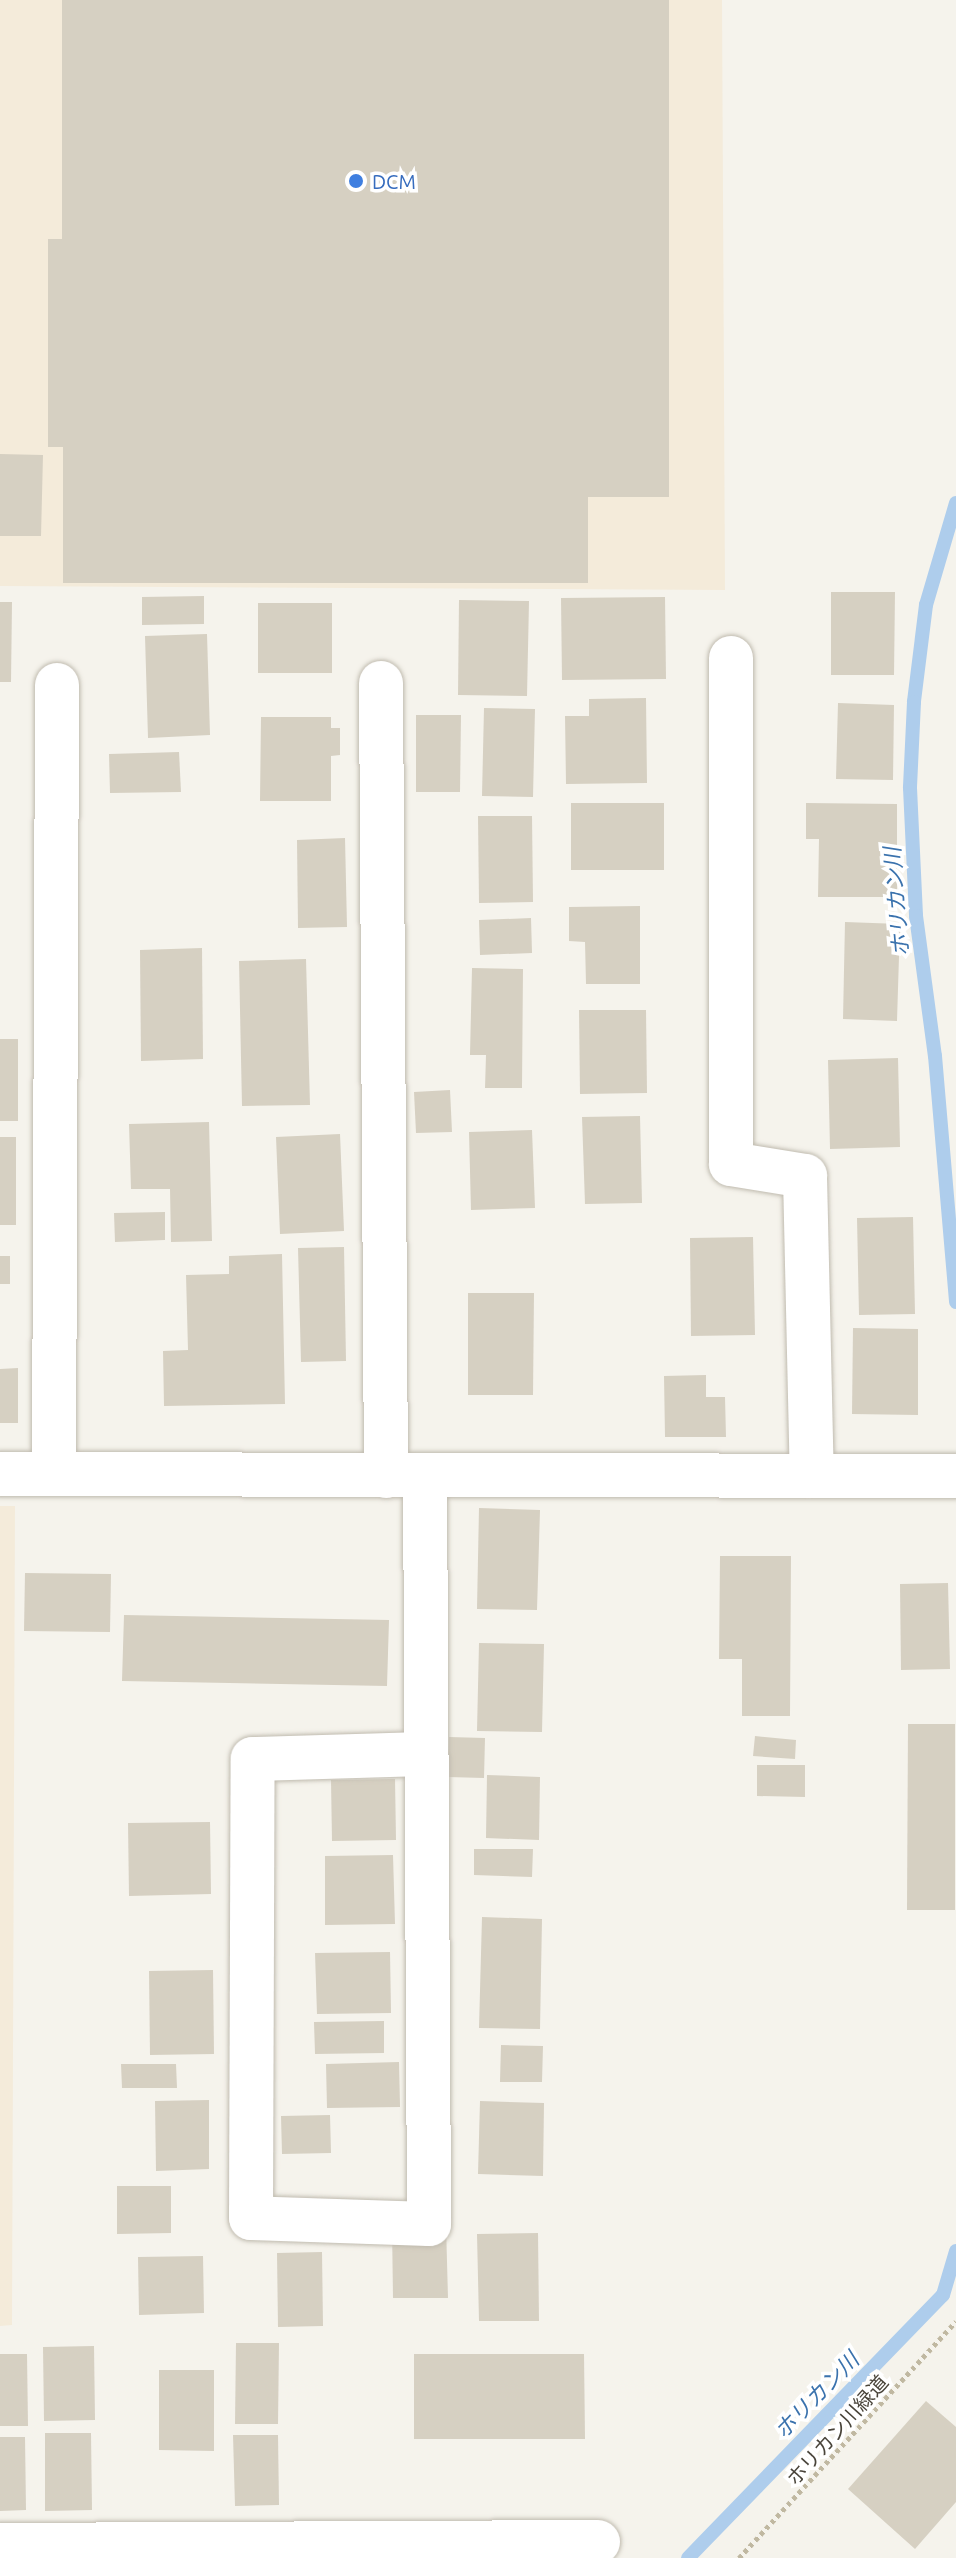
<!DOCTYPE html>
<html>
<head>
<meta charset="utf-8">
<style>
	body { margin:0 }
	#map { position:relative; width:956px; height:2558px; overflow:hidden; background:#f5f3ec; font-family:Ubuntu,"Noto Sans JP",sans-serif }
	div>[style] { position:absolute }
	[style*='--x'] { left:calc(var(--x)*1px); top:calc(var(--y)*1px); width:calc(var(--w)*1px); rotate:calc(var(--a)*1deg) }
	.commercial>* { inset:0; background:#f4ebda }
	.stream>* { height:14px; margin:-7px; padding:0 7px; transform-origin:7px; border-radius:7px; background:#aecdec }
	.building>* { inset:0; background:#d6d0c2 }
	.path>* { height:5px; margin-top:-2.5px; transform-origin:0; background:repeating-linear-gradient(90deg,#c0b8a1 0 4px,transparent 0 8px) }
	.roads { filter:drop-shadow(0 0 2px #c0bbaf) drop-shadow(0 0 2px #c0bbaf) }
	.street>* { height:44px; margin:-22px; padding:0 22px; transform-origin:22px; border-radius:22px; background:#fff }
	.dots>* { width:22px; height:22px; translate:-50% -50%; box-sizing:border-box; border:4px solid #fff; border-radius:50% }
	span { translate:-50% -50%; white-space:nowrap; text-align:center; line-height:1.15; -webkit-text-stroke:7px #fff; paint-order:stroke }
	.shop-label { font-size:20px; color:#366cbe }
	.left { translate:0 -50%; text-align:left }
	.street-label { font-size:20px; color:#49443a }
	.water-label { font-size:22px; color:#3a72ad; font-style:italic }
</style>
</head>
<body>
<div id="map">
	<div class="commercial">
		<div style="clip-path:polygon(0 0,722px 0,725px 590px,0 586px)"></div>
		<div style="clip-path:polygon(0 1506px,15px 1506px,12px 2325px,0 2326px)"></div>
	</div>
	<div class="stream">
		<div style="--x:956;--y:503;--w:106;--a:106.4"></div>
		<div style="--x:926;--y:605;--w:98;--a:97.1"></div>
		<div style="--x:914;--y:702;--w:86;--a:92.7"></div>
		<div style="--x:910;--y:788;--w:128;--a:87.3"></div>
		<div style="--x:916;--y:916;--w:141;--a:82.3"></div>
		<div style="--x:935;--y:1056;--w:247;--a:85.1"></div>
		<div style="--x:688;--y:2558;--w:366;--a:-45.9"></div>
		<div style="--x:943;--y:2295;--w:46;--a:-73.5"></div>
	</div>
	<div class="building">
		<div style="clip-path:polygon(62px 0,669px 0,669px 497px,588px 497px,588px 583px,63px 583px,63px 447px,48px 447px,48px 239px,62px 239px)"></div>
		<div style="clip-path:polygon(0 454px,43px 455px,41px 536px,0 536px)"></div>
		<div style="clip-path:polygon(831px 592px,895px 592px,894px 675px,831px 675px)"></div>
		<div style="clip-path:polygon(204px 596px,204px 624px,142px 625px,142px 597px)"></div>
		<div style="clip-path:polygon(665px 597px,666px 679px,562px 680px,561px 598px)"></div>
		<div style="clip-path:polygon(459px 600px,529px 601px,527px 696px,458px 695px)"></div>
		<div style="clip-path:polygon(0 602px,12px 602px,11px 682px,0 682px)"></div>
		<div style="clip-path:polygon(258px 603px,332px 603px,332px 673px,258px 673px)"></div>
		<div style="clip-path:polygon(207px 634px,210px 735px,148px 738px,145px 636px)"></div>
		<div style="clip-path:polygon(646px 698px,647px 783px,566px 784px,565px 716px,589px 716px,589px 699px)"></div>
		<div style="clip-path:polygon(838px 703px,894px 705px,893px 780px,836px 779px)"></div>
		<div style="clip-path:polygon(484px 708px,535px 709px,533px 797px,482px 796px)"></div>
		<div style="clip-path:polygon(416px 715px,461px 715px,460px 792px,416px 792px)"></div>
		<div style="clip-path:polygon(261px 717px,331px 717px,331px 728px,340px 728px,340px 755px,331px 756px,331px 801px,260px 801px)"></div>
		<div style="clip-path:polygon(179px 752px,181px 792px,110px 793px,109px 754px)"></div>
		<div style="clip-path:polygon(571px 803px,664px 803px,664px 870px,571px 870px)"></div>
		<div style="clip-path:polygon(806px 803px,897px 804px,897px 897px,818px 897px,819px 839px,806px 839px)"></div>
		<div style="clip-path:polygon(478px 816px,532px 816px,533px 902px,479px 903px)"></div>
		<div style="clip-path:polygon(345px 838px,347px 927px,298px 928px,297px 840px)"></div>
		<div style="clip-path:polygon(640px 906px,640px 984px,586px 984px,585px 942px,569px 941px,569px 907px)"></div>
		<div style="clip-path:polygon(531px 918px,532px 953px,480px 955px,479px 920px)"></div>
		<div style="clip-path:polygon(845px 922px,900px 924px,897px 1021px,843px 1019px)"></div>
		<div style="clip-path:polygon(202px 948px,203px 1059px,141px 1061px,140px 950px)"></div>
		<div style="clip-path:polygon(306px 959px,310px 1105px,242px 1106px,239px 961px)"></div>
		<div style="clip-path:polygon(472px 968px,523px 969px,522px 1088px,485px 1088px,486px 1055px,470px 1055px)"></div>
		<div style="clip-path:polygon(579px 1010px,646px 1010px,647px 1093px,580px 1094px)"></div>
		<div style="clip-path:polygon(0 1039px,18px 1039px,18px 1121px,0 1121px)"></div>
		<div style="clip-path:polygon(898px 1058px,900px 1147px,830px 1149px,828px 1060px)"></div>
		<div style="clip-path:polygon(450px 1090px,452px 1132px,416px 1133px,414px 1092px)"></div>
		<div style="clip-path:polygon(640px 1116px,642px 1203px,585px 1204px,582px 1117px)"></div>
		<div style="clip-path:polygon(209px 1122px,212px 1241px,171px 1242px,170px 1189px,131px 1189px,129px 1124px)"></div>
		<div style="clip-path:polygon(532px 1130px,535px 1208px,471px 1210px,469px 1132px)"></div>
		<div style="clip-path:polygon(340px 1134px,344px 1231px,280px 1234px,276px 1137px)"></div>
		<div style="clip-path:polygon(0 1137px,16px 1137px,16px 1225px,0 1225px)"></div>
		<div style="clip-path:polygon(165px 1212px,165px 1240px,115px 1242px,114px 1213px)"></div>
		<div style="clip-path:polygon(913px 1217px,915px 1314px,859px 1315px,857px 1218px)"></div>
		<div style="clip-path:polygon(753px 1237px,755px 1335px,691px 1336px,690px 1238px)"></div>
		<div style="clip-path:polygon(344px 1247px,346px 1361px,301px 1362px,298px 1248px)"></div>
		<div style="clip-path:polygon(282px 1254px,285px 1404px,164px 1406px,163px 1351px,188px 1350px,186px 1275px,229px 1274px,229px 1256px)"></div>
		<div style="clip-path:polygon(0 1256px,10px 1256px,10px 1284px,0 1284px)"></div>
		<div style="clip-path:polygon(468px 1293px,534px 1293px,533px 1395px,468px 1395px)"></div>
		<div style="clip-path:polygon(853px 1328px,918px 1329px,918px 1415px,852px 1414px)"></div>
		<div style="clip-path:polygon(18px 1368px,18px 1423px,0 1423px,0 1369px)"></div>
		<div style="clip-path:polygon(706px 1375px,706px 1397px,725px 1397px,726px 1437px,665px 1437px,664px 1376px)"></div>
		<div style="clip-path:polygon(479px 1508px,540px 1510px,537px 1610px,477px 1609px)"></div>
		<div style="clip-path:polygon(720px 1556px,791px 1556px,790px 1716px,742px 1716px,742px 1659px,719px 1659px)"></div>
		<div style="clip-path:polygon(25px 1573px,111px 1574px,110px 1632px,24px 1631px)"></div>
		<div style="clip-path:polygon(948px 1583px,950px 1669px,901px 1670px,900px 1584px)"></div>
		<div style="clip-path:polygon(124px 1615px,389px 1620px,387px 1686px,122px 1681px)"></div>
		<div style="clip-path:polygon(479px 1643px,544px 1644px,542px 1732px,477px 1731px)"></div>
		<div style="clip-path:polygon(908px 1724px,955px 1724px,955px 1910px,907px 1910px)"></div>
		<div style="clip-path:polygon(755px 1736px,796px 1740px,795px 1759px,753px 1756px)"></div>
		<div style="clip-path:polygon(449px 1737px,485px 1738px,484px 1778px,448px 1777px)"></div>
		<div style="clip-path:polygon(757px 1765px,805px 1765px,805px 1797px,757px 1796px)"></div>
		<div style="clip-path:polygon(487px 1775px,540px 1777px,539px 1840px,486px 1838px)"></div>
		<div style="clip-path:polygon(395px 1779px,396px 1840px,332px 1841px,331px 1780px)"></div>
		<div style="clip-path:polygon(210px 1822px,211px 1894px,129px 1896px,128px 1823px)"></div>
		<div style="clip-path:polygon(474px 1849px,533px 1849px,532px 1877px,474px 1875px)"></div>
		<div style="clip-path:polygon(393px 1855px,395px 1924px,325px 1925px,325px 1856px)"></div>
		<div style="clip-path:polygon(482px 1917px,542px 1919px,540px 2029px,479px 2028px)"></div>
		<div style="clip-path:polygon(390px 1952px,391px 2013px,317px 2014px,315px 1953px)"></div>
		<div style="clip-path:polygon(213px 1970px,214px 2054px,150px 2055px,149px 1971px)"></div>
		<div style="clip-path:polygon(384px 2021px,384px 2053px,315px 2054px,314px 2022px)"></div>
		<div style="clip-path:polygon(501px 2045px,543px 2046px,542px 2082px,500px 2082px)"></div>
		<div style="clip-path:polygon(399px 2062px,400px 2107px,327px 2108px,326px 2064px)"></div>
		<div style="clip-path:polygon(121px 2064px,176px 2064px,177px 2088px,122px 2088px)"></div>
		<div style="clip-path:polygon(209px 2100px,209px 2169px,156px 2171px,155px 2101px)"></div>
		<div style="clip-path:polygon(480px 2101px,544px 2103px,543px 2176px,478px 2174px)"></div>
		<div style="clip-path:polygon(330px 2115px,331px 2153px,282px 2154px,281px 2116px)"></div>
		<div style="clip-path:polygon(117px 2186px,171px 2186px,171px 2233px,117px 2234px)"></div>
		<div style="clip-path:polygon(446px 2225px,448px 2298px,393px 2298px,392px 2226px)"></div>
		<div style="clip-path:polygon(538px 2233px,539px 2321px,479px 2321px,477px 2234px)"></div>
		<div style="clip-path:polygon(322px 2252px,323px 2326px,278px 2327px,277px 2253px)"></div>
		<div style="clip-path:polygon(203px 2256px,204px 2313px,139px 2315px,138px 2257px)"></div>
		<div style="clip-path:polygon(236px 2343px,279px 2343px,278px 2424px,235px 2424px)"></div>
		<div style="clip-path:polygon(94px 2346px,95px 2420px,44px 2421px,43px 2347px)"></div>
		<div style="clip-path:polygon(0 2354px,27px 2354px,28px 2426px,0 2426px)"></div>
		<div style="clip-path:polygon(414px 2354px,584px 2354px,585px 2439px,414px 2439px)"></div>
		<div style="clip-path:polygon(159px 2370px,214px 2370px,214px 2451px,159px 2450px)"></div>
		<div style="clip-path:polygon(926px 2401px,956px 2427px,956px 2502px,915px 2549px,848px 2489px)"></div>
		<div style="clip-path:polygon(45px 2433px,91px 2433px,92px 2510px,45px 2511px)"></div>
		<div style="clip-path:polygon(233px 2435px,278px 2435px,279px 2505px,235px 2506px)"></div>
		<div style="clip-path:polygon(0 2437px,25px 2437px,26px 2510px,0 2511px)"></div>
	</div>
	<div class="path">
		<div style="--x:739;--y:2558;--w:321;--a:-47.5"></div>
	</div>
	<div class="roads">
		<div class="street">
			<div style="--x:731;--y:658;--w:506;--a:90"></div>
			<div style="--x:731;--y:1164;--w:75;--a:9.2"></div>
			<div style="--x:805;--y:1176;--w:300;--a:88.7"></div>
			<div style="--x:381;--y:683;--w:793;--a:89.64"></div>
			<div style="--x:0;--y:1474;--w:956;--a:0.12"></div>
			<div style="--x:54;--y:1474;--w:789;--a:-89.78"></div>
			<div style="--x:425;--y:1476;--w:748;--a:89.69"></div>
			<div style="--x:429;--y:2224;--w:178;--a:-178.1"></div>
			<div style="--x:251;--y:2218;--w:459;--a:-89.8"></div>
			<div style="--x:253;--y:1759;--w:173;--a:-1.7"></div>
			<div style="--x:0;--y:2545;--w:598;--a:-0.29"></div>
		</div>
	</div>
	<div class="dots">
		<div style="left:356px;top:181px;background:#3f7fe0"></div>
	</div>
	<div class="shop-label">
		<span class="left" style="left:372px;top:181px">DCM</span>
	</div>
	<div class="street-label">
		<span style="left:837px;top:2430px;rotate:-48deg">ホリカン川緑道</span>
	</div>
	<div class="water-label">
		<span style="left:896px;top:902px;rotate:-95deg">ホリカン川</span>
		<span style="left:816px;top:2395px;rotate:-46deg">ホリカン川</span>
	</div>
</div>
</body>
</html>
